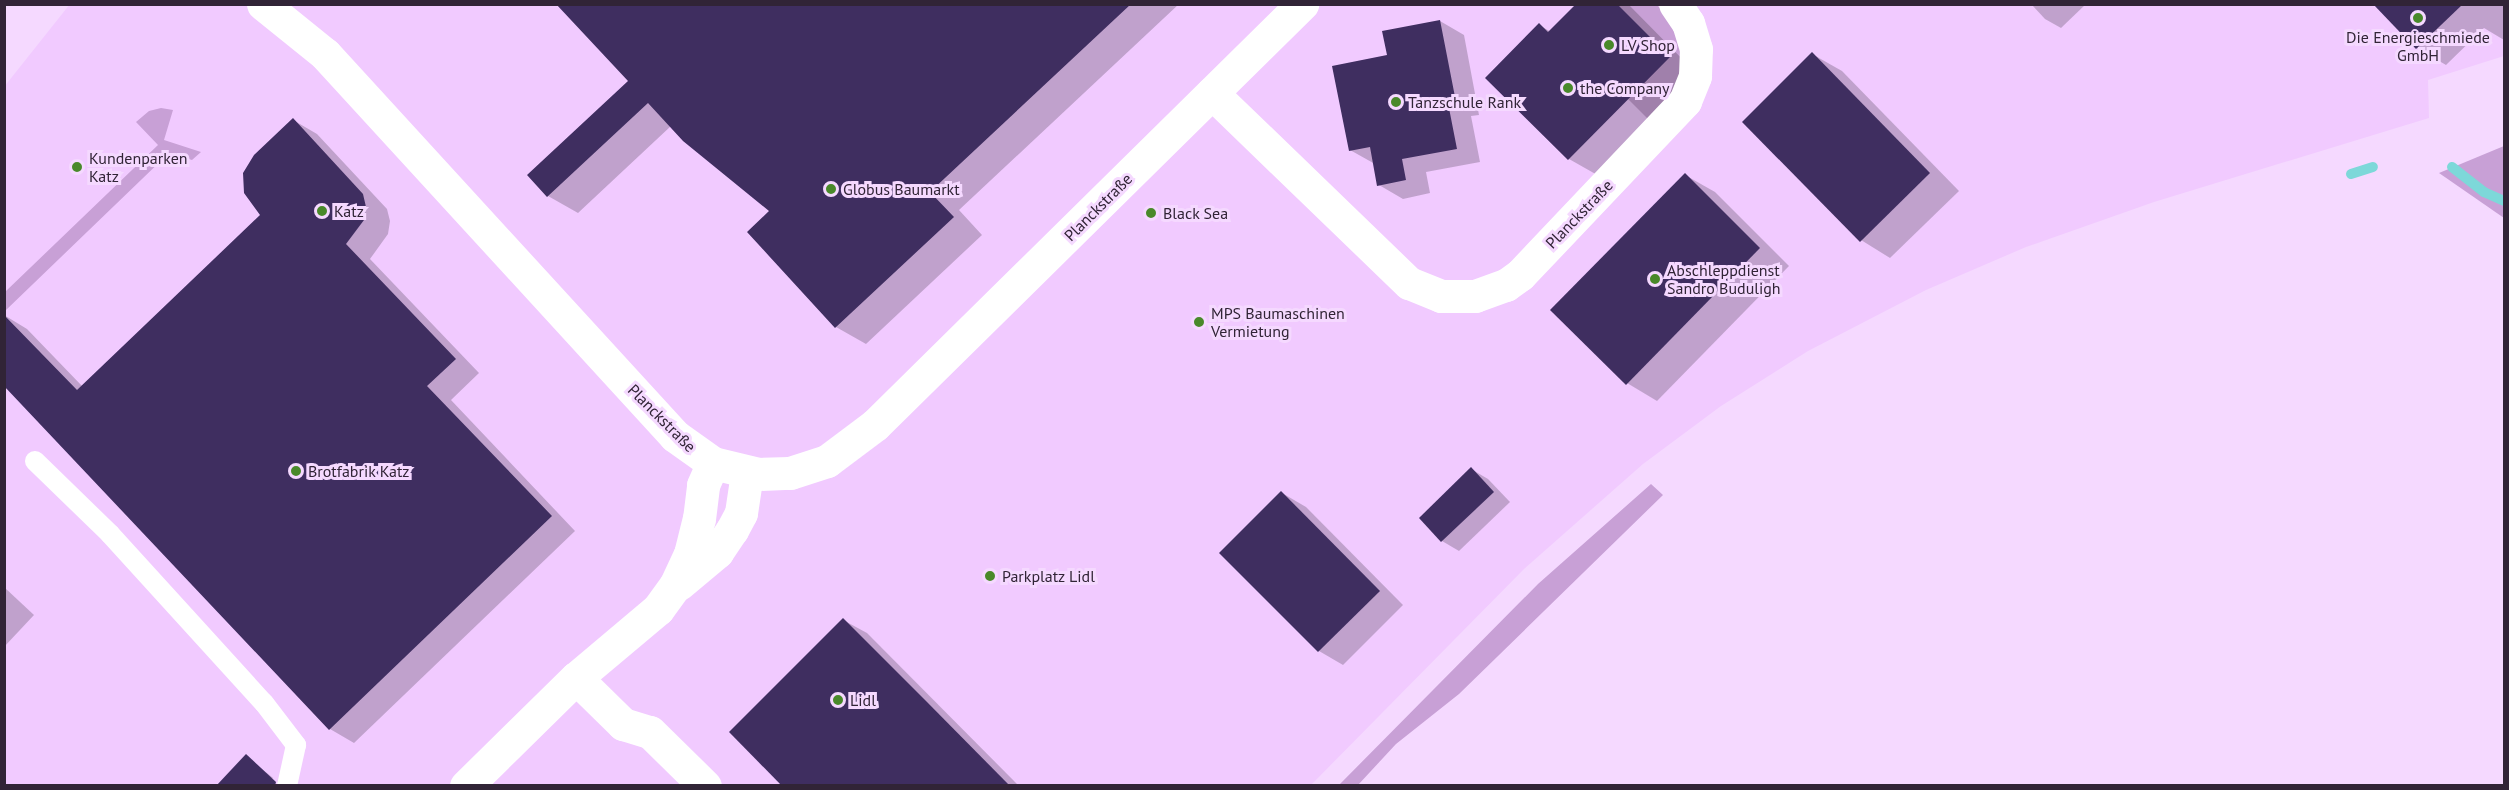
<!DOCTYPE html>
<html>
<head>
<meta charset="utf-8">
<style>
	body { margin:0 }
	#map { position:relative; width:2509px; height:790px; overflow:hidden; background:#f5d9ff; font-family:"PT Sans",sans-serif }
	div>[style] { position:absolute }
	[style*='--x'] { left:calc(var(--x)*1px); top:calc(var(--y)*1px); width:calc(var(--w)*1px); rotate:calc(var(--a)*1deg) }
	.built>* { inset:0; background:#f1caff }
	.green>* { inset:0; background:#c8a0d6 }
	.shadow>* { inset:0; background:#0003 }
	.stream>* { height:10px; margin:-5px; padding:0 5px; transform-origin:5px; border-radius:5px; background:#7dd8d9 }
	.building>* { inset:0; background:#3f2e60 }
	.lane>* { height:20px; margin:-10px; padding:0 10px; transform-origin:10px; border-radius:10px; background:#fff }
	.street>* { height:33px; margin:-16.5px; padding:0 16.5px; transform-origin:16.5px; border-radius:16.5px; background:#fff }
	.dots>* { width:16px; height:16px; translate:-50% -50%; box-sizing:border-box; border:3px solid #f5d9ff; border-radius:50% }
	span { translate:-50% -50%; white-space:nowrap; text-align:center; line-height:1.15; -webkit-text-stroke:6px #f5d9ff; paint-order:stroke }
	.poi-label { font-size:16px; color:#312436 }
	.left { translate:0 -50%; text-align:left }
	.street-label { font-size:16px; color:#312436 }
	.frame { position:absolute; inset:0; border:6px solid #312436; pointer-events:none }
</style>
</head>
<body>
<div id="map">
	<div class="built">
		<div style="clip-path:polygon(70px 4px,2504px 5px,2504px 56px,2428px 80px,2429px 118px,2154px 202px,2026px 247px,1926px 290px,1808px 351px,1721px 406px,1643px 464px,1524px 569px,1310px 786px,5px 785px,4px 87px)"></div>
	</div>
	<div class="green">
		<div style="clip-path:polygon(1617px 5px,1657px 5px,1671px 20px,1681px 40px,1680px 84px,1650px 121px,1628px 99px)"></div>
		<div style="clip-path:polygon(161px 108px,173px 110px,164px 140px,201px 152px,192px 160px,169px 153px,5px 311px,5px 292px,158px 145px,136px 122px,149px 111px)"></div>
		<div style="clip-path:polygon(2504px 146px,2504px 218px,2439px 173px)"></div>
		<div style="clip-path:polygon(1651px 484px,1663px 495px,1459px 694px,1396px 744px,1358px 785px,1339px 785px,1538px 584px)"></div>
	</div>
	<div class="shadow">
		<div style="clip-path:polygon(558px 4px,1179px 4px,959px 210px,982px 235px,866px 344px,836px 327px,771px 211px,671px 126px,578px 213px,548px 196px,529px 175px,630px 81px)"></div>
		<div style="clip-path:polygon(1578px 4px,1628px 4px,1698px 75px,1599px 176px,1569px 159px,1539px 25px,1551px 32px)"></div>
		<div style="clip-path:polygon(2031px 4px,2086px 4px,2061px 28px,2045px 19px)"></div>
		<div style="clip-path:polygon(2374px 4px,2504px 4px,2504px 40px,2484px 28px,2446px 65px,2417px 48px)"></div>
		<div style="clip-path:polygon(1440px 21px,1464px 35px,1479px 115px,1471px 116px,1480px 162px,1426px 172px,1430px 193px,1403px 199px,1379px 185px,1375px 164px,1350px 150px,1389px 56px)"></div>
		<div style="clip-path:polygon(1812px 54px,1842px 71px,1959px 191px,1890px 258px,1861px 240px)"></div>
		<div style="clip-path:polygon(293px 120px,317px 134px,387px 209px,390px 221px,388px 234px,370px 259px,479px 373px,451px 400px,575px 531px,354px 743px,330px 729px,4px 384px,4px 315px,27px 329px,83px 387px,262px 215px)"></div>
		<div style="clip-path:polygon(1685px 175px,1715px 192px,1789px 266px,1657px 401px,1627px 383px)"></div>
		<div style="clip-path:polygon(1471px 469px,1488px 479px,1510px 502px,1459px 551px,1442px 541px,1421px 518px)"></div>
		<div style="clip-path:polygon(1282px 493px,1306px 507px,1403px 605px,1343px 665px,1319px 651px)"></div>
		<div style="clip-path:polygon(4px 587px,34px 615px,4px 647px)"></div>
		<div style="clip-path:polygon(843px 620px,867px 633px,1019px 786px,784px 786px)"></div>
		<div style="clip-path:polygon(246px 756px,273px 778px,265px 786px)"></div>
	</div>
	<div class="stream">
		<div style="--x:2452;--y:167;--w:41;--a:38"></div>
		<div style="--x:2484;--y:192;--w:22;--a:24"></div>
		<div style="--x:2351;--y:174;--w:23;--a:-18"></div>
	</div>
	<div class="building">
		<div style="clip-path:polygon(556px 4px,1131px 4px,930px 192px,954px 217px,835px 328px,747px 232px,769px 211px,683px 141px,648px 103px,547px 197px,527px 175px,628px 81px)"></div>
		<div style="clip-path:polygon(1576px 4px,1617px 4px,1670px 57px,1568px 160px,1485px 78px,1539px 23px,1548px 32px)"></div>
		<div style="clip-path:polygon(2373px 4px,2463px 4px,2416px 49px)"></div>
		<div style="clip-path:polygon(1440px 20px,1456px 102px,1448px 103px,1457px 149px,1402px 159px,1406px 180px,1377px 186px,1370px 147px,1349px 151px,1332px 66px,1387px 55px,1382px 31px)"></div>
		<div style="clip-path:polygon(1812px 52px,1930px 173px,1860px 242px,1742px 122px)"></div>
		<div style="clip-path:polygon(293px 118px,363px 194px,366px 207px,364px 220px,346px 244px,456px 359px,427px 386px,552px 516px,329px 730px,4px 386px,4px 315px,77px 390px,260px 215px,244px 193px,243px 173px,254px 155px)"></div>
		<div style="clip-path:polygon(1685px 173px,1760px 248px,1626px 385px,1550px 310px)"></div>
		<div style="clip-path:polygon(1471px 467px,1494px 492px,1441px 542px,1419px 518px)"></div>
		<div style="clip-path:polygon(1281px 491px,1380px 591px,1318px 652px,1219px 553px)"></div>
		<div style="clip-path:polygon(843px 618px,926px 701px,1010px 786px,782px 786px,729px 732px)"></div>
		<div style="clip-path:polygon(246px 754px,276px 782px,275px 786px,216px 786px)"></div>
	</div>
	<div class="lane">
		<div style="--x:35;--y:461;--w:105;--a:44.2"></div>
		<div style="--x:110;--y:534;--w:229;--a:47.7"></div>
		<div style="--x:264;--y:703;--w:53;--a:52.7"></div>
		<div style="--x:296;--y:745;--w:42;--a:102.4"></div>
	</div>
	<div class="street">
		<div style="--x:263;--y:4;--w:80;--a:38.9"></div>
		<div style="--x:325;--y:54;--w:518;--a:47.5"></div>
		<div style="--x:675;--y:436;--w:47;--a:35.4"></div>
		<div style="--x:713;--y:463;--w:46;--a:13.7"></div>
		<div style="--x:758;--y:474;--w:32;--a:-2"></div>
		<div style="--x:790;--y:473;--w:39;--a:-18"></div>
		<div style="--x:827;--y:461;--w:60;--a:-36.9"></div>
		<div style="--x:875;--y:425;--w:600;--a:-44.59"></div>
		<div style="--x:1212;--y:93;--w:274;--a:44"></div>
		<div style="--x:1409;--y:283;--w:35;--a:22"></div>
		<div style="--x:1441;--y:296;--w:34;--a:0"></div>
		<div style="--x:1475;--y:296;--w:33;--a:-20"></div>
		<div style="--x:1506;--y:285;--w:17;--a:-36"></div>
		<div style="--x:1520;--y:275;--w:240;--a:-46.5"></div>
		<div style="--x:1685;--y:101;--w:27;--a:-68"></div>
		<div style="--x:1695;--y:76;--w:27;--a:-88"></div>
		<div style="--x:1696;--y:49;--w:27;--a:-107"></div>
		<div style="--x:1688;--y:23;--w:23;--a:-124"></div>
		<div style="--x:679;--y:584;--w:50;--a:-40.1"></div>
		<div style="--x:717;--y:552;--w:27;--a:-56"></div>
		<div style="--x:732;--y:530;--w:19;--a:-62"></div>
		<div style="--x:741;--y:513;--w:40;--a:-81.5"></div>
		<div style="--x:576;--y:678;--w:66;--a:44.4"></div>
		<div style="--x:623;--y:724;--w:28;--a:17"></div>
		<div style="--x:650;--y:732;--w:77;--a:44.5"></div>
		<div style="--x:466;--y:786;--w:154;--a:-44.5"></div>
		<div style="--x:576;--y:678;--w:107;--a:-40.1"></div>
		<div style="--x:658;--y:609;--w:29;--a:-54"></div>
		<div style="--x:675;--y:586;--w:35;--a:-65"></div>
		<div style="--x:690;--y:554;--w:36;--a:-76"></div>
		<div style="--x:699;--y:519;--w:34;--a:-83"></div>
		<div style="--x:703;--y:485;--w:24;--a:-66"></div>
	</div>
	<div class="dots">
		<div style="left:2418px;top:18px;background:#49892a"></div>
		<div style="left:1609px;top:45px;background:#49892a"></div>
		<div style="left:1568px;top:88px;background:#49892a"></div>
		<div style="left:1396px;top:102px;background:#49892a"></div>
		<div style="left:77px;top:167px;background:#49892a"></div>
		<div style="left:831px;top:189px;background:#49892a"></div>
		<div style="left:322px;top:211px;background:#49892a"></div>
		<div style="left:1151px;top:213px;background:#49892a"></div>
		<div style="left:1655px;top:279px;background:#49892a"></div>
		<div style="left:1199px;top:322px;background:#49892a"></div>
		<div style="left:296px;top:471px;background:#49892a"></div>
		<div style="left:990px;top:576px;background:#49892a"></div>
		<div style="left:838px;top:700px;background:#49892a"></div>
	</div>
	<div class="poi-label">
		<span style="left:2418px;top:46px">Die Energieschmiede<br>GmbH</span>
		<span class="left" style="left:1621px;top:45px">LV Shop</span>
		<span class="left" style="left:1580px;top:88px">the Company</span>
		<span class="left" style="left:1408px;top:102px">Tanzschule Rank</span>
		<span class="left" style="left:89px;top:167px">Kundenparken<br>Katz</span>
		<span class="left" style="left:843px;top:189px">Globus Baumarkt</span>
		<span class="left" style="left:334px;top:211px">Katz</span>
		<span class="left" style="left:1163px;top:213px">Black Sea</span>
		<span class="left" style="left:1667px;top:279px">Abschleppdienst<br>Sandro Buduligh</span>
		<span class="left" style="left:1211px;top:322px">MPS Baumaschinen<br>Vermietung</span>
		<span class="left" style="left:308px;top:471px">Brotfabrik Katz</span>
		<span class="left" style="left:1002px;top:576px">Parkplatz Lidl</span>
		<span class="left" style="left:850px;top:700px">Lidl</span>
	</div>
	<div class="street-label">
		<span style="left:1098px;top:207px;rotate:-45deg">Planckstraße</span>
		<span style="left:1579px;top:214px;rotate:-46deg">Planckstraße</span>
		<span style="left:662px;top:418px;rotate:45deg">Planckstraße</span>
	</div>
	<div class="frame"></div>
</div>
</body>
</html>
